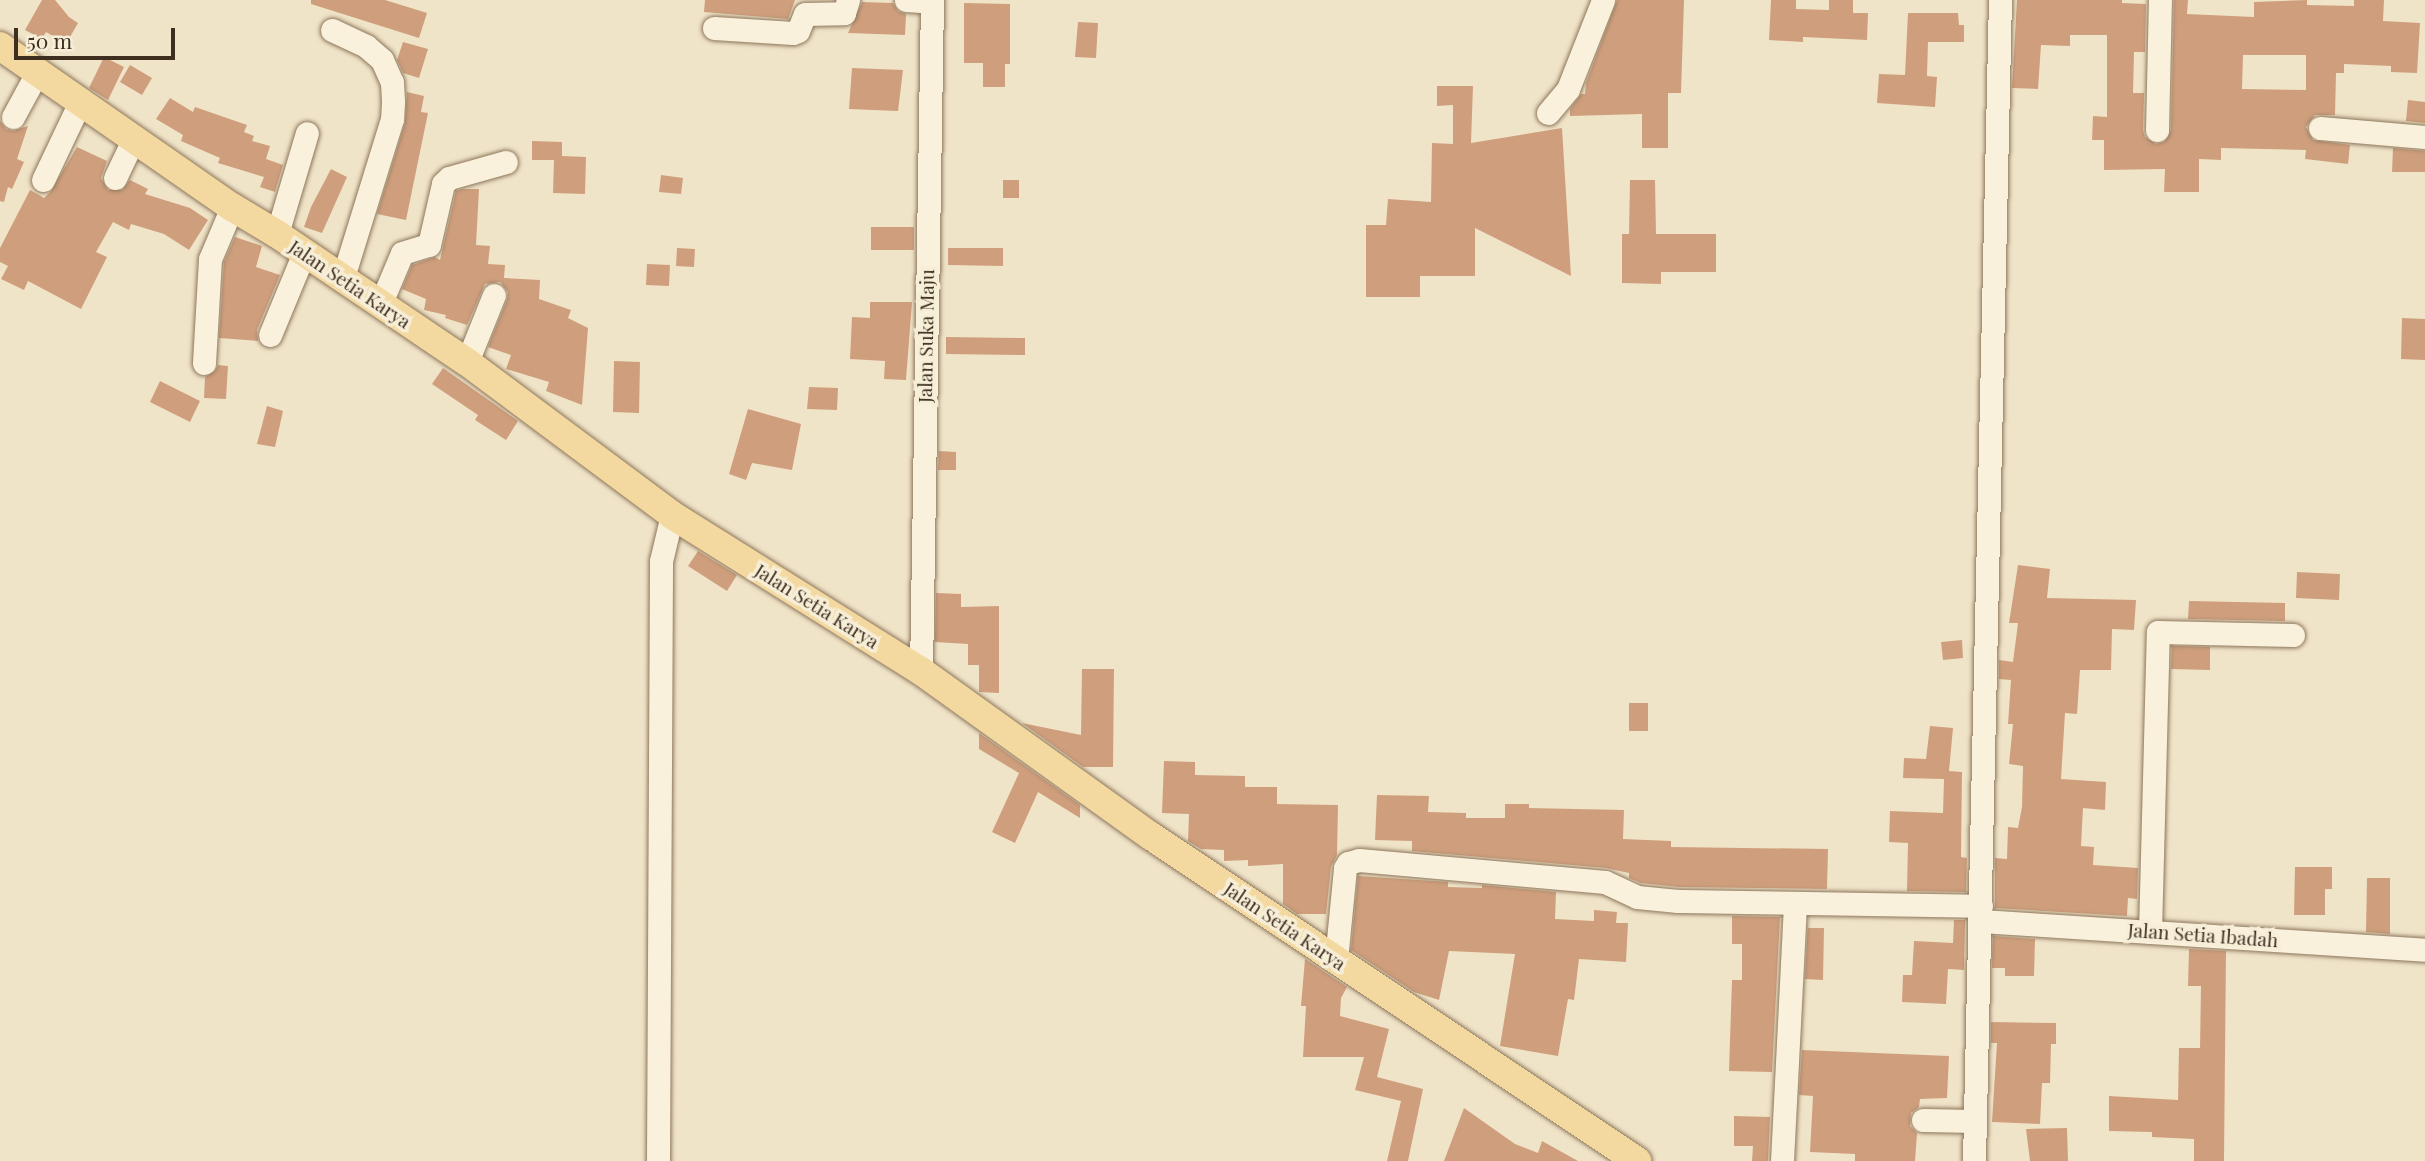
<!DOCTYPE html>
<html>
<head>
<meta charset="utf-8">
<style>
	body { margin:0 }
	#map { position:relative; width:2425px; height:1161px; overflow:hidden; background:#f0e4c8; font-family:"Playfair Display",serif }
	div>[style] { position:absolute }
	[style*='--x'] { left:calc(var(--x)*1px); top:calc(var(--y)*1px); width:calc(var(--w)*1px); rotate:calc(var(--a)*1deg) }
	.building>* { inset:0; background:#cf9f7d }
	.roads { filter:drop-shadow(0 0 2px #8d765c) drop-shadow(0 0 2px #8d765c) }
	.minor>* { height:23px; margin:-11.5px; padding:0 11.5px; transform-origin:11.5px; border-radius:11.5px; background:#faf1dc }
	.major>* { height:28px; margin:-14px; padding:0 14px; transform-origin:14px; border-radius:14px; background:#f3d9a0 }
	span { translate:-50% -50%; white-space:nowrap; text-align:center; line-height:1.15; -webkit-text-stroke:7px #f7eed8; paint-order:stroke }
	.street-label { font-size:19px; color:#3d2e20 }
	.scale { position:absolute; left:14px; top:28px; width:161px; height:32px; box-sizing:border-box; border:4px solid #3d2e20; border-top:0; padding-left:9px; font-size:21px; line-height:24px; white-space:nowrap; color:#3d2e20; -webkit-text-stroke:5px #f7eed8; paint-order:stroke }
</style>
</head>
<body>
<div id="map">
	<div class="building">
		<div style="clip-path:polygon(42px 0,55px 0,69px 17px,78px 23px,66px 44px,46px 32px,42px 39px,25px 30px)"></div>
		<div style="clip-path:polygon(311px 0,385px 0,427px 13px,419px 38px,311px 4px)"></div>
		<div style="clip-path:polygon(705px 0,795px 0,788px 19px,704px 12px)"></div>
		<div style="clip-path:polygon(1617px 0,1684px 0,1681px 93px,1668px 93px,1668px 148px,1642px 148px,1642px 114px,1570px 116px,1570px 109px,1581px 94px,1585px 94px,1586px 83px)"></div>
		<div style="clip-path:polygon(1771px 0,1796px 0,1796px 9px,1829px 10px,1829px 0,1853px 0,1853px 13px,1868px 13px,1867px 40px,1803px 37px,1803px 42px,1769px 40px)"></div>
		<div style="clip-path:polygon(evenodd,2017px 0,2122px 0,2122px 3px,2146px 4px,2145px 52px,2134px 52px,2133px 93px,2144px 93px,2143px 130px,2145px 137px,2156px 144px,2164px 142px,2171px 130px,2174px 0,2188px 0,2187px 14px,2254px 17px,2254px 2px,2307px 0,2307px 5px,2354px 6px,2354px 0,2384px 0,2383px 21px,2420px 23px,2417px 73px,2391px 72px,2391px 66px,2344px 64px,2344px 73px,2336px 73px,2335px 115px,2315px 115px,2306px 127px,2313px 140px,2350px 145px,2348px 164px,2305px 159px,2306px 150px,2221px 148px,2221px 160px,2199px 159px,2199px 192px,2164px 192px,2165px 169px,2104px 170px,2104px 140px,2092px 140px,2093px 116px,2107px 117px,2107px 35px,2070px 35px,2070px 46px,2041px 45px,2038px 89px,2012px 88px,2017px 0,2243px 55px,2306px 55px,2306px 90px,2242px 89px,2243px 55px)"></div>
		<div style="clip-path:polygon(862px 2px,893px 3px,898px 11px,906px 14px,905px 35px,848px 33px)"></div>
		<div style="clip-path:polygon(964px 3px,1010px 4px,1010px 64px,1005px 64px,1005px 87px,983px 87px,983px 63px,964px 63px)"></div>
		<div style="clip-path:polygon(1908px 13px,1958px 13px,1959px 25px,1964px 25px,1964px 42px,1928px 42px,1927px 76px,1937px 77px,1935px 107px,1877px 103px,1879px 74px,1905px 75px)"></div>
		<div style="clip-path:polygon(1078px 22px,1098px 23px,1096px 58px,1075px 57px)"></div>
		<div style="clip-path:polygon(403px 42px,428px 49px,419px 78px,403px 73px,397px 60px)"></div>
		<div style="clip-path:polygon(104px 57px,124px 67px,108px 100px,89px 88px)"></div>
		<div style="clip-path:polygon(130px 65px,152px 78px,142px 95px,120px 82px)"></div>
		<div style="clip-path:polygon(852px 68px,903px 70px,898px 111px,849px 109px)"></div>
		<div style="clip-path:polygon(1437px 86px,1473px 86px,1471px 143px,1562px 128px,1571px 276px,1475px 228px,1475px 276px,1420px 276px,1420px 297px,1366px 297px,1366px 225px,1386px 225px,1388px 199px,1431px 202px,1432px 143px,1453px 144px,1453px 105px,1437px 106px)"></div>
		<div style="clip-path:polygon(407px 92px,424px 96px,421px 112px,428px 113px,406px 220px,377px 214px,405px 123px)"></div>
		<div style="clip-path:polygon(170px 98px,193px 112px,195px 107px,247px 125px,244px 132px,254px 136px,252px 141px,270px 146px,266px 159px,283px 165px,275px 192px,260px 187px,264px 177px,218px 163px,220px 158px,181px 141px,183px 135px,156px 119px)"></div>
		<div style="clip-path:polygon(2408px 100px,2425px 102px,2425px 123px,2406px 121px)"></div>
		<div style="clip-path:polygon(0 121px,6px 129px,13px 131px,28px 126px,17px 159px,24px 162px,12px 189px,8px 187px,4px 202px,0 201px)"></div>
		<div style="clip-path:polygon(532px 141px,562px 142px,562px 156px,586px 157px,585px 194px,553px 193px,554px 160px,532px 160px)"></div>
		<div style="clip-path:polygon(77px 147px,107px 161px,101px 178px,108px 190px,122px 190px,130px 180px,148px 189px,145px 194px,190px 208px,208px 220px,189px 250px,164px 234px,131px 224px,129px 230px,113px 222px,96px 252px,107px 257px,81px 309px,28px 281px,24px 290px,1px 279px,8px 266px,0 262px,0 248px,30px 190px,44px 198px,51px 191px)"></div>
		<div style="clip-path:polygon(2393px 148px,2425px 151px,2425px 172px,2392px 172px)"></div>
		<div style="clip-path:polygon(331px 169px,347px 177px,322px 233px,304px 227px,311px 207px)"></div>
		<div style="clip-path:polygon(661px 175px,683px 178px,681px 194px,659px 192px)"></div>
		<div style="clip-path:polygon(1003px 180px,1019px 180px,1019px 198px,1003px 198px)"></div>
		<div style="clip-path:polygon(1630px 180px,1655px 180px,1656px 234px,1716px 234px,1716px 272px,1661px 272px,1661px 284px,1622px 283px,1622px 234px,1629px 234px)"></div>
		<div style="clip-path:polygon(462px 189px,479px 189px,476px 245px,490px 246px,488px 264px,505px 265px,504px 278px,540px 280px,539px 299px,571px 310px,568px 318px,588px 328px,582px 405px,546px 391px,549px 382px,506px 369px,511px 355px,488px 347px,507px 300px,508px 292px,500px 282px,485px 284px,467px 325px,445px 318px,446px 315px,424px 310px,426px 299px,402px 289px,412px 265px,435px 257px,440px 260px,456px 191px)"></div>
		<div style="clip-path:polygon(871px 227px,914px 227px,914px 250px,871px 250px)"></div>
		<div style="clip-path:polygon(235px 237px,262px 246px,256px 267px,280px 275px,257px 330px,258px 341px,219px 338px,224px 262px)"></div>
		<div style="clip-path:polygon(677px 248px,695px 249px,694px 267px,676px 266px)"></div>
		<div style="clip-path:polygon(948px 248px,1003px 248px,1003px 266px,948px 265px)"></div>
		<div style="clip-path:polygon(647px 264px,670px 265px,669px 286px,646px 285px)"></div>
		<div style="clip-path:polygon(870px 302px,912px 302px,906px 380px,884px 379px,885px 361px,850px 359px,852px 317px,870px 318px)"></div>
		<div style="clip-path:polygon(2402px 318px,2425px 319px,2425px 360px,2401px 359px)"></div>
		<div style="clip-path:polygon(946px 337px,1025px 338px,1025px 355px,946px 354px)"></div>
		<div style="clip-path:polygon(614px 361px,640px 362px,639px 413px,613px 412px)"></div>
		<div style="clip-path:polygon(218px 365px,228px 366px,226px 399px,204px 398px,205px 377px,215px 371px)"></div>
		<div style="clip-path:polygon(443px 368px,518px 421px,506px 440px,475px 420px,478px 415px,432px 384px)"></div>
		<div style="clip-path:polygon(160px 381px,200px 401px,190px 422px,150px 402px)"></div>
		<div style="clip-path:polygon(809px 387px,838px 388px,837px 410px,807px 409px)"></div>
		<div style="clip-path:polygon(267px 406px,283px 411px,275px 447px,257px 444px)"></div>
		<div style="clip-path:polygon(748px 409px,801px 424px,792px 470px,752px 463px,746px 480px,729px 474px)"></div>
		<div style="clip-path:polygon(939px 451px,956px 452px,956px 470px,938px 470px)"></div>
		<div style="clip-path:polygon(698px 551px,737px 575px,727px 591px,688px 566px)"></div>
		<div style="clip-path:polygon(2018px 565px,2050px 569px,2047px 598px,2136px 600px,2134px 630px,2112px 629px,2111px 670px,2080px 670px,2077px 714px,2065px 713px,2061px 779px,2106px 782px,2105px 810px,2083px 808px,2081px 846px,2094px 847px,2093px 865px,2138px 868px,2137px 899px,2128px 898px,2127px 916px,1995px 908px,1995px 858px,2007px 859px,2008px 827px,2018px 828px,2022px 807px,2023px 766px,2009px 764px,2013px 724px,2008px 724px,2011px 680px,1999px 679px,1999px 660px,2013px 662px,2018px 623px,2009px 623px)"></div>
		<div style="clip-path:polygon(2297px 572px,2340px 574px,2339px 600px,2296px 598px)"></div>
		<div style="clip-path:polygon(936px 593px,961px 594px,961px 607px,999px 606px,999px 693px,979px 692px,979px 665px,968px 665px,968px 644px,935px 642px)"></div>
		<div style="clip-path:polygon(2189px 601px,2285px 603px,2285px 621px,2188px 619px)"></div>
		<div style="clip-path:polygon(1962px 640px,1963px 658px,1943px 660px,1941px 642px)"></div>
		<div style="clip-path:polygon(2172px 646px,2210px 647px,2210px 670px,2171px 669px)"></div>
		<div style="clip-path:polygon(1082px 669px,1114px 669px,1113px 767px,1083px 767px,1022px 723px,1081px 735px)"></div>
		<div style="clip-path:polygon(1629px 703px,1648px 703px,1648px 731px,1629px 731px)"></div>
		<div style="clip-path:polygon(1930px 726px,1953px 728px,1949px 771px,1962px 772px,1961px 857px,1967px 858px,1966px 892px,1907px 891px,1908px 843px,1889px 842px,1890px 811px,1943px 813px,1944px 779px,1903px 778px,1904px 758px,1926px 759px)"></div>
		<div style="clip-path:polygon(979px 733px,1080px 805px,1080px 818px,1038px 792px,1015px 843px,992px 832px,1019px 773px,979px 749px)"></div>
		<div style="clip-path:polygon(1164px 761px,1195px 762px,1195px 775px,1245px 776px,1245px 787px,1277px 787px,1277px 804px,1338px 805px,1337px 855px,1331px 867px,1326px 914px,1297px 914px,1283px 904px,1283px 864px,1248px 866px,1248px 860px,1224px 861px,1224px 850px,1201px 849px,1188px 841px,1189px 814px,1162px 813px)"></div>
		<div style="clip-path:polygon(1377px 795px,1429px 796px,1428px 812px,1466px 813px,1466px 818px,1505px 818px,1505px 804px,1529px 804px,1529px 808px,1624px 810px,1623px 839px,1671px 841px,1671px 847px,1828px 849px,1827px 889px,1679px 887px,1641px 883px,1629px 878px,1629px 873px,1606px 868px,1412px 851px,1412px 841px,1375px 840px)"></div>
		<div style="clip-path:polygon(2295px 867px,2332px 867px,2332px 889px,2325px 889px,2325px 915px,2294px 915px)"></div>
		<div style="clip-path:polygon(1358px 876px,1448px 882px,1448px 887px,1482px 888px,1482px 885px,1556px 892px,1555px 919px,1594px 921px,1594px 910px,1617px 912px,1616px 923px,1628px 923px,1626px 962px,1579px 959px,1574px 1000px,1568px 999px,1558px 1056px,1500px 1046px,1515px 954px,1449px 951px,1439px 1000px,1414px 992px,1351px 950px)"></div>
		<div style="clip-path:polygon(2367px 878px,2390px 878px,2390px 934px,2366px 932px)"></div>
		<div style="clip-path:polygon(1732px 916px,1780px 917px,1772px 1072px,1729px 1071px,1732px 980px,1742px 980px,1742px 944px,1732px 944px)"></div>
		<div style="clip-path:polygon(1954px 920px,1965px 920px,1964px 970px,1948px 969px,1946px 1004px,1902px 1002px,1903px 975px,1912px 975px,1914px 941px,1953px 943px)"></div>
		<div style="clip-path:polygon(1808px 922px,1808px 928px,1824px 928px,1823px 980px,1805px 979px)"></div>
		<div style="clip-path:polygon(1993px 936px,2035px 939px,2034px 976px,2005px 976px,2005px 968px,1992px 968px)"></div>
		<div style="clip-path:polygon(2189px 949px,2226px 951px,2224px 1161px,2194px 1161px,2194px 1139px,2152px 1137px,2152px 1132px,2109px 1131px,2109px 1096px,2178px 1100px,2179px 1048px,2200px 1048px,2201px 986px,2188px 986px)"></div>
		<div style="clip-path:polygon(1305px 959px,1347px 987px,1341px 998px,1340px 1016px,1389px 1029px,1377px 1077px,1423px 1089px,1408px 1161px,1387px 1161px,1401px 1101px,1355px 1090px,1364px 1057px,1303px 1057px,1306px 1006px,1301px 1006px)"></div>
		<div style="clip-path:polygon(1991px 1022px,2056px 1023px,2056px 1044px,2051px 1044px,2050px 1083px,2042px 1083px,2040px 1124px,1992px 1122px,1997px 1043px,1991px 1043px)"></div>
		<div style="clip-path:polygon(1802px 1050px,1949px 1056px,1947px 1098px,1920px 1099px,1919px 1107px,1911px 1113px,1910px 1126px,1917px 1133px,1915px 1161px,1855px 1161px,1855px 1154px,1810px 1152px,1813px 1096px,1799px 1095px)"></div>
		<div style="clip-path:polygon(1464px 1108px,1515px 1144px,1538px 1153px,1542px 1141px,1578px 1161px,1444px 1161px)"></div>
		<div style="clip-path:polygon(1734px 1116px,1770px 1117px,1768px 1161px,1752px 1161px,1753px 1146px,1734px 1146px)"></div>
		<div style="clip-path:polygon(2067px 1128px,2068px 1161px,2030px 1161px,2026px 1129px)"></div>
	</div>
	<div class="roads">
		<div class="minor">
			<div style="--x:906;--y:0;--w:26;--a:4"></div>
			<div style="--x:714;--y:28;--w:79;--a:3.6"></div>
			<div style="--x:793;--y:33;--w:5;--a:-22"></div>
			<div style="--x:798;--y:31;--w:18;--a:-68"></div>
			<div style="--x:805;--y:14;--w:39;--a:-1"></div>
			<div style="--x:844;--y:13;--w:14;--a:-73"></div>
			<div style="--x:332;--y:30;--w:38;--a:25"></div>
			<div style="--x:366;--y:46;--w:21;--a:41"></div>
			<div style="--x:382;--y:60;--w:24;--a:66"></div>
			<div style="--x:392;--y:82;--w:20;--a:87"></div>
			<div style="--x:393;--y:102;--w:17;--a:93"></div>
			<div style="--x:392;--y:119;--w:165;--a:107.2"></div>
			<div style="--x:1548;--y:113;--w:31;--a:-50"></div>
			<div style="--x:1568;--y:89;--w:96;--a:-68.5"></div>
			<div style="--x:13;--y:117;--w:52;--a:-61.5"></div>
			<div style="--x:2320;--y:128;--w:105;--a:4.9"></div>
			<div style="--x:2157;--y:130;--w:130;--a:-88.7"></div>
			<div style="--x:115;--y:178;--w:44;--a:-64.6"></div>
			<div style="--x:43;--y:180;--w:89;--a:-64.6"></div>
			<div style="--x:277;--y:234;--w:105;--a:-73.5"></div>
			<div style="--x:380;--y:305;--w:56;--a:-67.1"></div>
			<div style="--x:402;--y:253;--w:28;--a:-17"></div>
			<div style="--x:429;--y:245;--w:63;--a:-77.1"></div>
			<div style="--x:443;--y:184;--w:8;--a:-45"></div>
			<div style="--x:449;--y:178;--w:59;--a:-15.7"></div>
			<div style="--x:270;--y:335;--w:89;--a:-67.5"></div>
			<div style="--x:467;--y:362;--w:72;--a:-68.1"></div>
			<div style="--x:204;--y:363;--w:104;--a:-86.7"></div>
			<div style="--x:210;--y:259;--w:56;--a:-67.1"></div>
			<div style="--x:921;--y:671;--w:671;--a:-89.06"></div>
			<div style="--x:1981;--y:921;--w:445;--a:3.7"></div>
			<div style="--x:2150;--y:932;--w:300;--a:-88.5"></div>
			<div style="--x:2158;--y:632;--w:135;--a:1.3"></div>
			<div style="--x:1336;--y:960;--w:92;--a:-84.4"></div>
			<div style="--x:1345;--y:868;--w:6;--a:-59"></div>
			<div style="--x:1348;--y:863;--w:11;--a:-15"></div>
			<div style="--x:1359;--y:860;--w:247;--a:5.1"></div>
			<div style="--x:1605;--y:882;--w:35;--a:25"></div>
			<div style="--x:1637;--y:897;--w:41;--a:5.6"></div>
			<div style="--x:1678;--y:901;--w:303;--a:0.9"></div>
			<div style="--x:1923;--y:1120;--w:52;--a:1.1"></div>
			<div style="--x:658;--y:1161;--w:600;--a:-89.71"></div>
			<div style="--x:661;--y:561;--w:47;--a:-76.6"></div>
			<div style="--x:1782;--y:1161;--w:258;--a:-87.1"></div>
			<div style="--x:1974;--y:1161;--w:1161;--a:-88.72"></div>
		</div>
		<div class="major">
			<div style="--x:0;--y:46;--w:282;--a:34.8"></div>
			<div style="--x:232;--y:207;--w:52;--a:31"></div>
			<div style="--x:277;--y:234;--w:229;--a:34"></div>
			<div style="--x:467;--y:362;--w:256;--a:36.7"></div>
			<div style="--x:672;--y:515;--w:294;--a:32.1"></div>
			<div style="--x:921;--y:671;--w:283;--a:35.7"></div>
			<div style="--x:1151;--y:836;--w:585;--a:33.77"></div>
		</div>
	</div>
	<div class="street-label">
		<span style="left:350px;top:284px;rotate:34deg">Jalan Setia Karya</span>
		<span style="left:926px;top:336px;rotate:-89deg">Jalan Suka Maju</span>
		<span style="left:817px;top:606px;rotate:32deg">Jalan Setia Karya</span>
		<span style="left:1285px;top:926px;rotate:34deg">Jalan Setia Karya</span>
		<span style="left:2203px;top:935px;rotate:4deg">Jalan Setia Ibadah</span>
	</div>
	<div class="scale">50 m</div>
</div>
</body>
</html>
